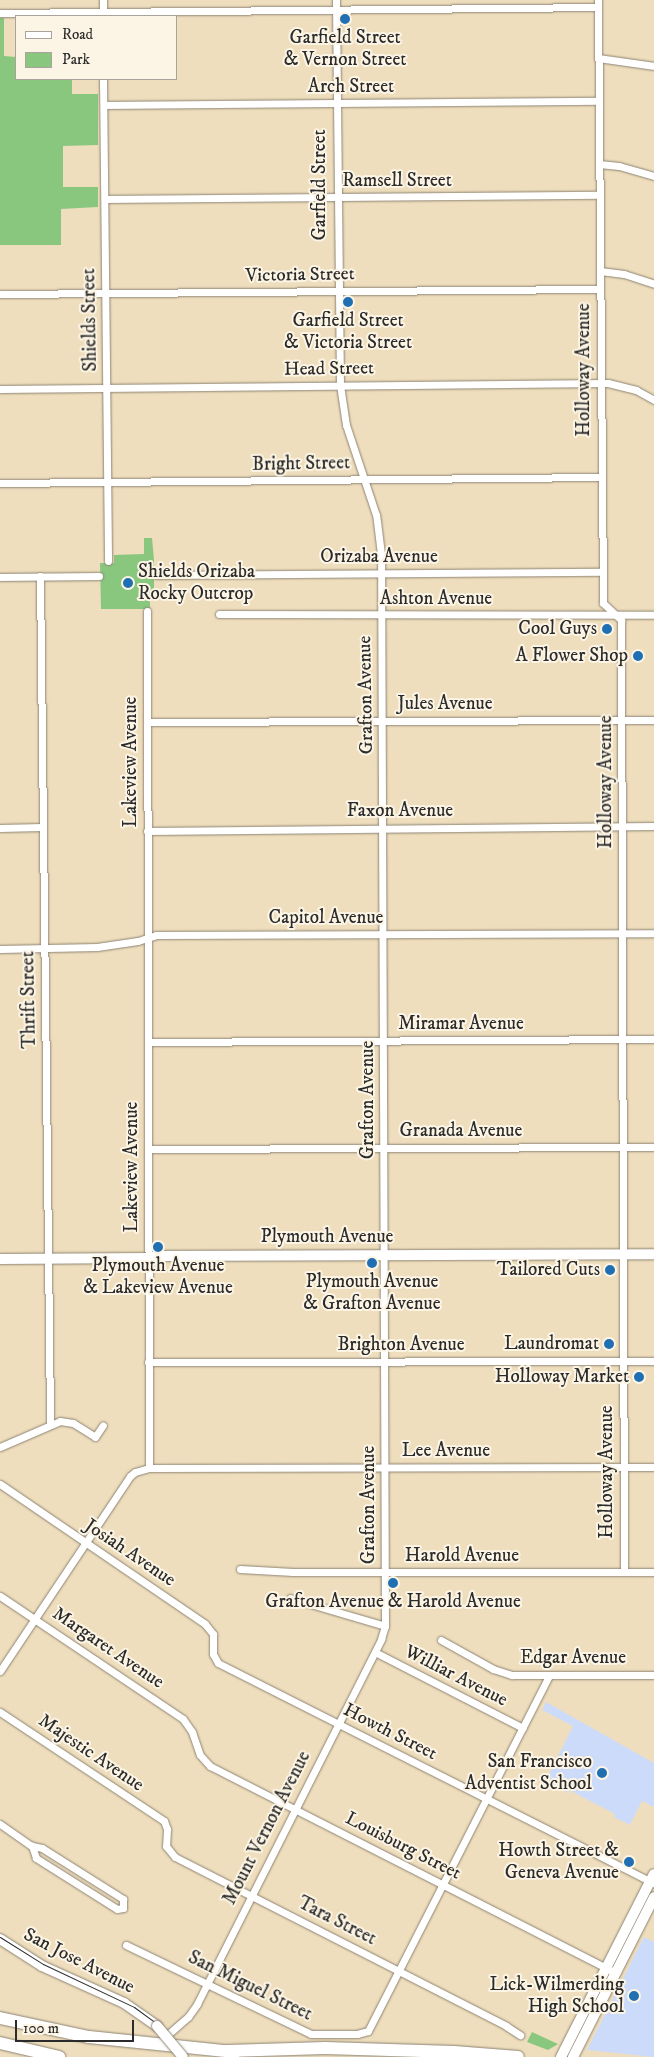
<!DOCTYPE html>
<html>
<head>
<meta charset="utf-8">
<style>
	body { margin:0 }
	#map { position:relative; width:654px; height:2057px; overflow:hidden; background:#efdebd; font-family:"IM FELL DW Pica",serif }
	div>[style] { position:absolute }
	[style*='--x'] { left:calc(var(--x)*1px); top:calc(var(--y)*1px); width:calc(var(--w)*1px); rotate:calc(var(--a)*1deg) }
	.built>* { inset:0; background:#ccdbfa }
	.green>* { inset:0; background:#89c77e }
	.roads { filter:drop-shadow(0 0 1px #8d8474) drop-shadow(0 0 1px #8d8474) }
	.street>* { height:7px; margin:-3.5px; padding:0 3.5px; transform-origin:3.5px; border-radius:3.5px; background:#fff }
	.secondary>* { height:10px; margin:-5px; padding:0 5px; transform-origin:5px; border-radius:5px; background:#fff }
	.highway>* { height:12px; margin:-6px; padding:0 6px; transform-origin:6px; border-radius:6px; background:#fff }
	.tram>* { height:1px; margin:-0.5px; padding:0 0.5px; transform-origin:0.5px; border-radius:0.5px; background:#2b2b2b }
	.bridges { filter:drop-shadow(0 0 1px #8d8474) drop-shadow(0 0 1px #8d8474) }
	.secondary-bridge>* { height:10px; margin:-5px; padding:0 5px; transform-origin:5px; border-radius:5px; background:#fff }
	.dots>* { width:14px; height:14px; translate:-50% -50%; box-sizing:border-box; border:2px solid #fcf5e5; border-radius:50% }
	span { translate:-50% -50%; white-space:nowrap; text-align:center; line-height:1.15; -webkit-text-stroke:4px #fcf5e5; paint-order:stroke }
	.poi-label { font-size:19px; color:#2b2b2b }
	.left { translate:0 -50%; text-align:left }
	.right { translate:-100% -50%; text-align:right }
	.street-label { font-size:19px; color:#2b2b2b }
	.legend { position:absolute; left:15px; top:15px; width:162px; height:65px; box-sizing:border-box; background:#fcf5e5; border:1px solid #a8a49b; margin:0; padding:6px 9px; list-style:none; font-size:15px; color:#2b2b2b }
	.legend li { display:flex; align-items:center; gap:10px; height:25px }
	.legend b { width:25px; border:1px solid #a8a49b }
	.scale { position:absolute; left:15px; top:2020px; width:119px; height:22px; box-sizing:border-box; border:2px solid #2b2b2b; border-top:0; padding-left:6px; font-size:15px; line-height:18px; white-space:nowrap; color:#2b2b2b; -webkit-text-stroke:4px #fcf5e5; paint-order:stroke }
</style>
</head>
<body>
<div id="map">
	<div class="built">
		<div style="clip-path:polygon(546px 1702px,654px 1763px,654px 1807px,642px 1801px,630px 1825px,614px 1817px,615px 1814px,569px 1790px,568px 1793px,545px 1782px,573px 1726px,542px 1710px)"></div>
		<div style="clip-path:polygon(644px 1937px,654px 1942px,654px 2057px,587px 2050px)"></div>
	</div>
	<div class="green">
		<div style="clip-path:polygon(0 18px,4px 18px,4px 56px,16px 57px,16px 79px,72px 79px,72px 94px,98px 94px,98px 145px,63px 146px,63px 187px,98px 187px,98px 207px,61px 209px,61px 245px,0 245px)"></div>
		<div style="clip-path:polygon(144px 538px,152px 538px,154px 560px,154px 598px,150px 599px,150px 609px,101px 609px,100px 563px,114px 563px,114px 555px,144px 554px)"></div>
		<div style="clip-path:polygon(532px 2032px,558px 2044px,548px 2050px,527px 2042px)"></div>
	</div>
	<div class="roads">
		<div class="street">
			<div style="--x:103;--y:0;--w:16;--a:90"></div>
			<div style="--x:598;--y:0;--w:603;--a:89.52"></div>
			<div style="--x:603;--y:603;--w:25;--a:43"></div>
			<div style="--x:621;--y:620;--w:952;--a:89.82"></div>
			<div style="--x:0;--y:13;--w:598;--a:-0.57"></div>
			<div style="--x:598;--y:58;--w:57;--a:8.1"></div>
			<div style="--x:103;--y:79;--w:482;--a:89.4"></div>
			<div style="--x:104;--y:105;--w:495;--a:-0.5"></div>
			<div style="--x:599;--y:164;--w:20;--a:6"></div>
			<div style="--x:619;--y:166;--w:36;--a:16"></div>
			<div style="--x:105;--y:199;--w:494;--a:-0.5"></div>
			<div style="--x:600;--y:271;--w:24;--a:7"></div>
			<div style="--x:624;--y:274;--w:32;--a:18"></div>
			<div style="--x:0;--y:294;--w:600;--a:-0.48"></div>
			<div style="--x:0;--y:389;--w:608;--a:-0.57"></div>
			<div style="--x:608;--y:383;--w:29;--a:14"></div>
			<div style="--x:636;--y:390;--w:21;--a:29"></div>
			<div style="--x:0;--y:483;--w:602;--a:-0.57"></div>
			<div style="--x:156;--y:575;--w:446;--a:-0.4"></div>
			<div style="--x:40;--y:576;--w:848;--a:89.32"></div>
			<div style="--x:0;--y:577;--w:99;--a:-0.6"></div>
			<div style="--x:219;--y:614;--w:435;--a:0.1"></div>
			<div style="--x:147;--y:722;--w:507;--a:-0.23"></div>
			<div style="--x:0;--y:828;--w:42;--a:-1.4"></div>
			<div style="--x:147;--y:831;--w:507;--a:-0.57"></div>
			<div style="--x:0;--y:949;--w:97;--a:-1.2"></div>
			<div style="--x:97;--y:947;--w:41;--a:-8.3"></div>
			<div style="--x:138;--y:941;--w:19;--a:-18"></div>
			<div style="--x:156;--y:935;--w:498;--a:-0.2"></div>
			<div style="--x:148;--y:1042;--w:506;--a:-0.34"></div>
			<div style="--x:148;--y:1149;--w:506;--a:-0.23"></div>
			<div style="--x:148;--y:1362;--w:506;--a:-0.11"></div>
			<div style="--x:0;--y:1447;--w:65;--a:-23.4"></div>
			<div style="--x:60;--y:1421;--w:13;--a:9"></div>
			<div style="--x:73;--y:1423;--w:26;--a:32"></div>
			<div style="--x:95;--y:1437;--w:14;--a:-56"></div>
			<div style="--x:149;--y:1468;--w:505;--a:-0.11"></div>
			<div style="--x:0;--y:1484;--w:248;--a:34.3"></div>
			<div style="--x:205;--y:1624;--w:13;--a:51"></div>
			<div style="--x:213;--y:1634;--w:20;--a:90"></div>
			<div style="--x:213;--y:1654;--w:10;--a:61"></div>
			<div style="--x:218;--y:1663;--w:488;--a:26.8"></div>
			<div style="--x:240;--y:1569;--w:53;--a:3.2"></div>
			<div style="--x:293;--y:1572;--w:361;--a:0"></div>
			<div style="--x:0;--y:1596;--w:220;--a:33.9"></div>
			<div style="--x:183;--y:1719;--w:16;--a:55"></div>
			<div style="--x:192;--y:1732;--w:24;--a:71"></div>
			<div style="--x:200;--y:1755;--w:15;--a:48"></div>
			<div style="--x:210;--y:1766;--w:456;--a:27"></div>
			<div style="--x:290;--y:1598;--w:99;--a:16.4"></div>
			<div style="--x:441;--y:1640;--w:60;--a:29.1"></div>
			<div style="--x:493;--y:1669;--w:20;--a:18"></div>
			<div style="--x:512;--y:1675;--w:142;--a:0"></div>
			<div style="--x:375;--y:1652;--w:166;--a:27.2"></div>
			<div style="--x:0;--y:1671;--w:234;--a:-56.3"></div>
			<div style="--x:130;--y:1476;--w:6;--a:-39"></div>
			<div style="--x:135;--y:1472;--w:15;--a:-16"></div>
			<div style="--x:149;--y:1468;--w:857;--a:-90.13"></div>
			<div style="--x:0;--y:1712;--w:197;--a:33.6"></div>
			<div style="--x:164;--y:1821;--w:9;--a:69"></div>
			<div style="--x:167;--y:1829;--w:17;--a:93"></div>
			<div style="--x:166;--y:1846;--w:14;--a:51"></div>
			<div style="--x:175;--y:1857;--w:372;--a:27"></div>
			<div style="--x:506;--y:2026;--w:17;--a:33"></div>
			<div style="--x:0;--y:1824;--w:39;--a:35"></div>
			<div style="--x:32;--y:1846;--w:10;--a:11"></div>
			<div style="--x:42;--y:1848;--w:96;--a:32.2"></div>
			<div style="--x:123;--y:1899;--w:9;--a:90"></div>
			<div style="--x:123;--y:1908;--w:6;--a:171"></div>
			<div style="--x:117;--y:1909;--w:96;--a:-147.8"></div>
			<div style="--x:36;--y:1858;--w:13;--a:-108"></div>
			<div style="--x:126;--y:1945;--w:205;--a:25.7"></div>
			<div style="--x:311;--y:2034;--w:46;--a:0"></div>
			<div style="--x:357;--y:2034;--w:11;--a:-15"></div>
			<div style="--x:368;--y:2031;--w:399;--a:-63"></div>
			<div style="--x:166;--y:2036;--w:29;--a:-41"></div>
			<div style="--x:188;--y:2017;--w:16;--a:-55"></div>
			<div style="--x:197;--y:2004;--w:409;--a:-63.2"></div>
			<div style="--x:381;--y:1639;--w:14;--a:-73"></div>
			<div style="--x:385;--y:1626;--w:1072;--a:-90.21"></div>
			<div style="--x:381;--y:554;--w:39;--a:-97"></div>
			<div style="--x:376;--y:515;--w:95;--a:-108.4"></div>
			<div style="--x:346;--y:425;--w:40;--a:-98.5"></div>
			<div style="--x:340;--y:385;--w:385;--a:-90.6"></div>
		</div>
		<div class="secondary">
			<div style="--x:0;--y:1259;--w:148;--a:-0.4"></div>
			<div style="--x:148;--y:1258;--w:8;--a:-14"></div>
			<div style="--x:156;--y:1256;--w:498;--a:-0.2"></div>
			<div style="--x:0;--y:1939;--w:50;--a:32.7"></div>
			<div style="--x:42;--y:1966;--w:90;--a:24.3"></div>
			<div style="--x:124;--y:2003;--w:40;--a:34.9"></div>
			<div style="--x:561;--y:2057;--w:205;--a:-63.1"></div>
			<div style="--x:573;--y:2057;--w:179;--a:-63.1"></div>
		</div>
		<div class="highway">
			<div style="--x:0;--y:2018;--w:91;--a:12.1"></div>
			<div style="--x:89;--y:2037;--w:147;--a:5.9"></div>
			<div style="--x:0;--y:2043;--w:61;--a:13.3"></div>
			<div style="--x:227;--y:2051;--w:98;--a:-1.8"></div>
			<div style="--x:325;--y:2048;--w:129;--a:1.8"></div>
			<div style="--x:454;--y:2052;--w:64;--a:4.5"></div>
		</div>
	</div>
	<div class="tram">
		<div style="--x:0;--y:1937;--w:51;--a:32.1"></div>
		<div style="--x:43;--y:1964;--w:101;--a:25.3"></div>
		<div style="--x:134;--y:2007;--w:32;--a:36"></div>
		<div style="--x:160;--y:2026;--w:40;--a:51"></div>
	</div>
	<div class="bridges">
		<div class="secondary-bridge">
			<div style="--x:157;--y:2026;--w:40;--a:50"></div>
		</div>
	</div>
	<div class="dots">
		<div style="left:345px;top:19px;background:#1f6fb2"></div>
		<div style="left:348px;top:302px;background:#1f6fb2"></div>
		<div style="left:128px;top:583px;background:#1f6fb2"></div>
		<div style="left:607px;top:629px;background:#1f6fb2"></div>
		<div style="left:638px;top:656px;background:#1f6fb2"></div>
		<div style="left:158px;top:1247px;background:#1f6fb2"></div>
		<div style="left:372px;top:1263px;background:#1f6fb2"></div>
		<div style="left:610px;top:1270px;background:#1f6fb2"></div>
		<div style="left:609px;top:1344px;background:#1f6fb2"></div>
		<div style="left:639px;top:1377px;background:#1f6fb2"></div>
		<div style="left:393px;top:1583px;background:#1f6fb2"></div>
		<div style="left:602px;top:1773px;background:#1f6fb2"></div>
		<div style="left:629px;top:1862px;background:#1f6fb2"></div>
		<div style="left:634px;top:1996px;background:#1f6fb2"></div>
	</div>
	<div class="poi-label">
		<span style="left:345px;top:49px">Garfield Street<br>&amp; Vernon Street</span>
		<span style="left:348px;top:332px">Garfield Street<br>&amp; Victoria Street</span>
		<span class="left" style="left:138px;top:583px">Shields Orizaba<br>Rocky Outcrop</span>
		<span class="right" style="left:597px;top:629px">Cool Guys</span>
		<span class="right" style="left:628px;top:656px">A Flower Shop</span>
		<span style="left:158px;top:1277px">Plymouth Avenue<br>&amp; Lakeview Avenue</span>
		<span class="right" style="left:600px;top:1270px">Tailored Cuts</span>
		<span style="left:372px;top:1293px">Plymouth Avenue<br>&amp; Grafton Avenue</span>
		<span class="right" style="left:599px;top:1344px">Laundromat</span>
		<span class="right" style="left:629px;top:1377px">Holloway Market</span>
		<span style="left:393px;top:1602px">Grafton Avenue &amp; Harold Avenue</span>
		<span class="right" style="left:592px;top:1773px">San Francisco<br>Adventist School</span>
		<span class="right" style="left:619px;top:1862px">Howth Street &amp;<br>Geneva Avenue</span>
		<span class="right" style="left:624px;top:1996px">Lick-Wilmerding<br>High School</span>
	</div>
	<div class="street-label">
		<span style="left:351px;top:87px">Arch Street</span>
		<span style="left:397px;top:181px">Ramsell Street</span>
		<span style="left:320px;top:185px;rotate:-90deg">Garfield Street</span>
		<span style="left:300px;top:275px;rotate:-1deg">Victoria Street</span>
		<span style="left:90px;top:320px;rotate:-91deg">Shields Street</span>
		<span style="left:329px;top:369px;rotate:-1deg">Head Street</span>
		<span style="left:584px;top:370px;rotate:-90deg">Holloway Avenue</span>
		<span style="left:301px;top:464px;rotate:-1deg">Bright Street</span>
		<span style="left:379px;top:557px">Orizaba Avenue</span>
		<span style="left:436px;top:599px">Ashton Avenue</span>
		<span style="left:366px;top:695px;rotate:-91deg">Grafton Avenue</span>
		<span style="left:445px;top:704px">Jules Avenue</span>
		<span style="left:131px;top:762px;rotate:-90deg">Lakeview Avenue</span>
		<span style="left:606px;top:782px;rotate:-90deg">Holloway Avenue</span>
		<span style="left:400px;top:811px">Faxon Avenue</span>
		<span style="left:326px;top:918px">Capitol Avenue</span>
		<span style="left:29px;top:1000px;rotate:-91deg">Thrift Street</span>
		<span style="left:461px;top:1024px">Miramar Avenue</span>
		<span style="left:368px;top:1100px;rotate:-90deg">Grafton Avenue</span>
		<span style="left:461px;top:1131px">Granada Avenue</span>
		<span style="left:132px;top:1167px;rotate:-90deg">Lakeview Avenue</span>
		<span style="left:327px;top:1237px">Plymouth Avenue</span>
		<span style="left:401px;top:1345px">Brighton Avenue</span>
		<span style="left:446px;top:1451px">Lee Avenue</span>
		<span style="left:607px;top:1472px;rotate:-90deg">Holloway Avenue</span>
		<span style="left:369px;top:1505px;rotate:-90deg">Grafton Avenue</span>
		<span style="left:130px;top:1553px;rotate:34deg">Josiah Avenue</span>
		<span style="left:462px;top:1556px">Harold Avenue</span>
		<span style="left:108px;top:1648px;rotate:34deg">Margaret Avenue</span>
		<span style="left:573px;top:1658px">Edgar Avenue</span>
		<span style="left:456px;top:1676px;rotate:27deg">Williar Avenue</span>
		<span style="left:390px;top:1732px;rotate:27deg">Howth Street</span>
		<span style="left:91px;top:1753px;rotate:34deg">Majestic Avenue</span>
		<span style="left:267px;top:1828px;rotate:-63deg">Mount Vernon Avenue</span>
		<span style="left:403px;top:1846px;rotate:27deg">Louisburg Street</span>
		<span style="left:337px;top:1921px;rotate:27deg">Tara Street</span>
		<span style="left:79px;top:1961px;rotate:27deg">San Jose Avenue</span>
		<span style="left:250px;top:1986px;rotate:26deg">San Miguel Street</span>
	</div>
	<ul class="legend">
	<li><b style="height:6px;background:#fff"></b>Road</li>
	<li><b style="height:14px;background:#89c77e"></b>Park</li>
	</ul>
	<div class="scale">100 m</div>
</div>
</body>
</html>
